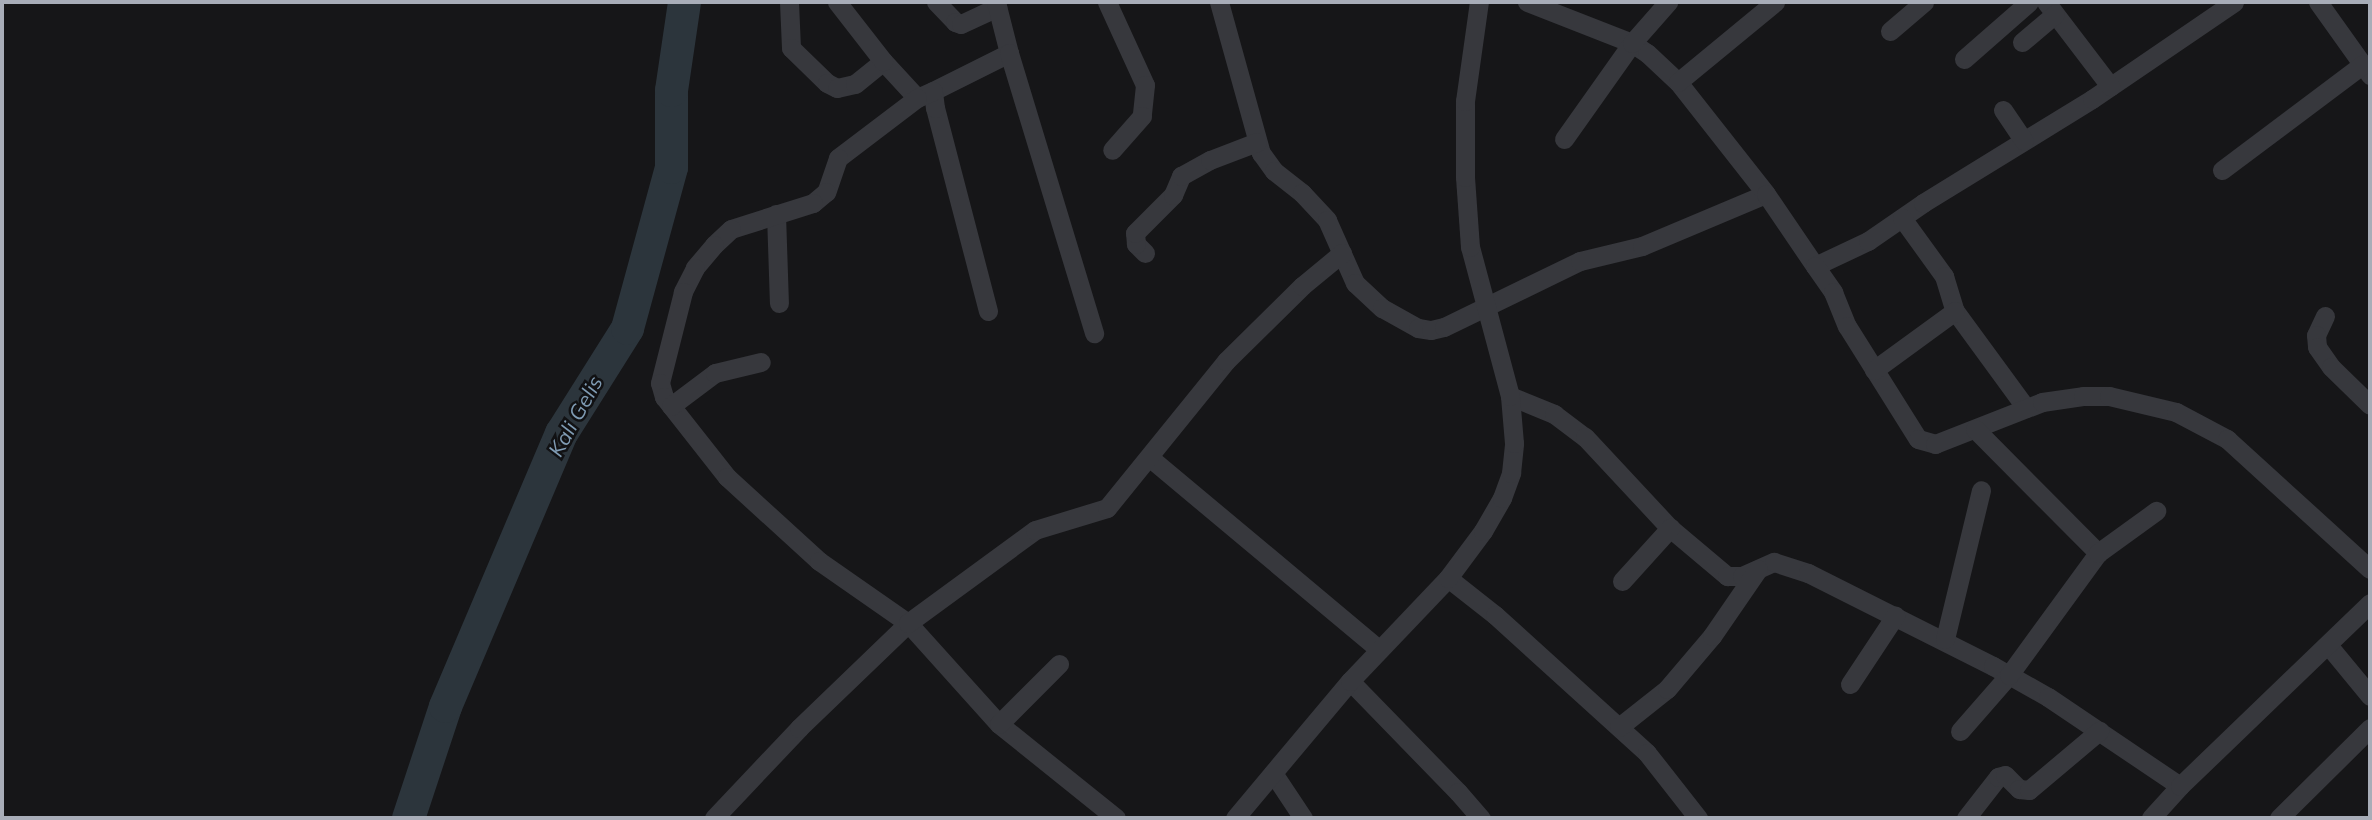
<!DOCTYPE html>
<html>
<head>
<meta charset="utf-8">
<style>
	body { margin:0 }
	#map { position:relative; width:2372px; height:820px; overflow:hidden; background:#161618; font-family:Mulish,sans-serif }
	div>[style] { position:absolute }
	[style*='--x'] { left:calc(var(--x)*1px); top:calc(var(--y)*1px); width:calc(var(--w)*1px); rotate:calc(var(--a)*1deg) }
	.river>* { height:33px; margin:-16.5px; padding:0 16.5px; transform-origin:16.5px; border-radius:16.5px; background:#2c353c }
	.minor>* { height:19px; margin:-9.5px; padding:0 9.5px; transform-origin:9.5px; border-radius:9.5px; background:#37383d }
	span { translate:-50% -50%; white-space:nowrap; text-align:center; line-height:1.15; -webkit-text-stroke:5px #111113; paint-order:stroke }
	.water-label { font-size:21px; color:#7f9bb3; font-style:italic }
	.frame { position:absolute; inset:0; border:4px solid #a8adb8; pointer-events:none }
</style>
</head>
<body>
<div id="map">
	<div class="river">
		<div style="--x:408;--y:818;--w:118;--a:-71.7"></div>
		<div style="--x:445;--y:706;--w:297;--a:-67"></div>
		<div style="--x:561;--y:433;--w:124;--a:-57.8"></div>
		<div style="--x:627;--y:328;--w:167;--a:-74.7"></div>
		<div style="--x:671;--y:167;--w:77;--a:-90"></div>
		<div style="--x:671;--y:90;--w:89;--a:-81.6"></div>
	</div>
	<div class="minor">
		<div style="--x:789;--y:2;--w:46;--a:87.5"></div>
		<div style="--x:791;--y:48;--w:50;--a:44.2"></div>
		<div style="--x:827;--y:83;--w:11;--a:27"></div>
		<div style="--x:837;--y:88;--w:18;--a:-13"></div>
		<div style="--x:855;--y:84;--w:36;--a:-39"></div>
		<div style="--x:883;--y:61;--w:50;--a:47.4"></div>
		<div style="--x:837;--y:2;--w:75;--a:52.1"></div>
		<div style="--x:936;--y:2;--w:28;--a:46"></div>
		<div style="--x:955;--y:22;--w:6;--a:18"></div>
		<div style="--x:961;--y:24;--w:40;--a:-25"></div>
		<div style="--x:996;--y:2;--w:53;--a:75.7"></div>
		<div style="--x:1107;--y:2;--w:91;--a:65.4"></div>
		<div style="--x:1145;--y:85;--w:31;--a:96"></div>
		<div style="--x:1142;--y:116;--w:45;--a:131.4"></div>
		<div style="--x:1219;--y:2;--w:157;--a:74.5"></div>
		<div style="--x:1261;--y:153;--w:22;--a:54"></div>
		<div style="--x:1274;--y:171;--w:36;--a:38"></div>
		<div style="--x:1302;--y:193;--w:37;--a:47"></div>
		<div style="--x:1327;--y:220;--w:69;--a:66"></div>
		<div style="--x:1355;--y:283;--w:37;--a:43"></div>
		<div style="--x:1382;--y:308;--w:41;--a:29.1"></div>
		<div style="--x:1418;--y:328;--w:13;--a:9"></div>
		<div style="--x:1431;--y:330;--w:13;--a:-13"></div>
		<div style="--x:1444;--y:327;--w:151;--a:-25.9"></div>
		<div style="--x:1580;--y:261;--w:64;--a:-13.6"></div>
		<div style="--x:1642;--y:246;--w:134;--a:-22.8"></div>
		<div style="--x:1527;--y:2;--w:113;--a:21.3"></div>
		<div style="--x:1632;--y:43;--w:18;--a:34"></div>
		<div style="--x:1647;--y:53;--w:42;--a:43.1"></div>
		<div style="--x:1678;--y:82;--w:142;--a:51.8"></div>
		<div style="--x:1766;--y:194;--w:87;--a:55.8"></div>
		<div style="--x:1815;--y:266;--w:59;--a:-25.3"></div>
		<div style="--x:1868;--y:241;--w:67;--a:-34.6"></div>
		<div style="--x:1923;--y:203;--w:198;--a:-31.6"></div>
		<div style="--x:2092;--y:99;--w:172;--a:-34.3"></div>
		<div style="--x:2046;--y:2;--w:106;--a:52.7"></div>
		<div style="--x:2318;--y:2;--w:90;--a:54.5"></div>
		<div style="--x:1890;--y:31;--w:45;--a:-40.5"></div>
		<div style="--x:2022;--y:42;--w:43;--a:-40.3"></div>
		<div style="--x:1964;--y:59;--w:86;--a:-41.2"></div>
		<div style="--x:1678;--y:82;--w:126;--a:-39.5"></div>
		<div style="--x:933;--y:91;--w:85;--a:-26.6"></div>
		<div style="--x:1009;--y:53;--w:293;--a:73.1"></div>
		<div style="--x:2003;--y:110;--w:37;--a:56"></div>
		<div style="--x:1564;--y:139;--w:118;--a:-54.7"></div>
		<div style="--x:1632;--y:43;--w:55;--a:-48.7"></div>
		<div style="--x:2222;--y:170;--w:176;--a:-36.9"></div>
		<div style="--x:776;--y:214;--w:89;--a:88.1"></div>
		<div style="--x:1902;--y:218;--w:72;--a:54.1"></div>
		<div style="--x:1944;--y:276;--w:37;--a:73"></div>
		<div style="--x:1955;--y:311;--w:120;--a:53.8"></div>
		<div style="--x:1145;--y:253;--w:13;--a:-135"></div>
		<div style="--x:1136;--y:244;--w:11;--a:-95"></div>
		<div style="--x:1135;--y:233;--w:54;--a:-45"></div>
		<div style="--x:1173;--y:195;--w:21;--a:-67"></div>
		<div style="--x:1181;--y:176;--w:33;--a:-29"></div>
		<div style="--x:1210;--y:160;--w:50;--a:-21"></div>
		<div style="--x:1815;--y:266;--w:32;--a:55"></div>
		<div style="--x:1833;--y:292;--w:37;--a:68"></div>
		<div style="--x:1847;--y:326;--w:133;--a:57.9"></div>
		<div style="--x:1918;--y:439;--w:18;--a:16"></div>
		<div style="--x:1935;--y:444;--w:115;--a:-21.4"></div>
		<div style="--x:2042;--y:402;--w:41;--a:-8.3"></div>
		<div style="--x:2083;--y:396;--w:26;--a:0"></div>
		<div style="--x:2109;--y:396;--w:69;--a:13.4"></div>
		<div style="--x:2176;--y:412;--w:58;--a:27.9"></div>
		<div style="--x:2227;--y:439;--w:193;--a:42.3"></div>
		<div style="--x:988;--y:311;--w:210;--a:-104.6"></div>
		<div style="--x:935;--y:108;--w:17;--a:-97"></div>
		<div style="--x:933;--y:91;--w:17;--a:156"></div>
		<div style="--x:917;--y:98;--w:99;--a:142.8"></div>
		<div style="--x:838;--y:158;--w:36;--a:109"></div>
		<div style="--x:826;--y:192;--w:17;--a:140"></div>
		<div style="--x:813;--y:203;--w:86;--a:162.4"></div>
		<div style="--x:731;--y:229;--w:23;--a:137"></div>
		<div style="--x:714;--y:245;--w:30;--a:130"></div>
		<div style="--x:695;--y:268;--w:27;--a:117"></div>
		<div style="--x:683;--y:292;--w:94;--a:104.2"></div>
		<div style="--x:660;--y:383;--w:15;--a:74"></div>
		<div style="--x:664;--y:397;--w:102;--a:51.8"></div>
		<div style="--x:727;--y:477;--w:125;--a:42.4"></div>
		<div style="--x:819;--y:561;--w:108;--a:34.9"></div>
		<div style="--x:908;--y:623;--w:136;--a:48"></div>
		<div style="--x:999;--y:724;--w:150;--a:38.8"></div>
		<div style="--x:2325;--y:316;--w:21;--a:115"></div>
		<div style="--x:2316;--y:335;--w:12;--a:85"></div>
		<div style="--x:2317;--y:347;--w:24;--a:55"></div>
		<div style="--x:2331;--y:367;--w:54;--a:44.3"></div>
		<div style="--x:1874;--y:370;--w:100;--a:-36.1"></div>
		<div style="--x:1510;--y:396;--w:48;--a:22.2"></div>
		<div style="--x:1554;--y:414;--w:39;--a:37"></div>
		<div style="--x:1585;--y:437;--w:125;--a:47"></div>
		<div style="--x:1670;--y:528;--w:75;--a:40.1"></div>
		<div style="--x:1727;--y:576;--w:15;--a:0"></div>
		<div style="--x:1742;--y:576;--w:35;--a:-24"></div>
		<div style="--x:1774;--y:562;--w:36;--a:18"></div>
		<div style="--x:1808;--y:573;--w:207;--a:26.7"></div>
		<div style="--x:1993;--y:666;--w:63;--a:29.4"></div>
		<div style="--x:2048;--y:697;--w:159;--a:34"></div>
		<div style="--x:671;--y:406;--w:55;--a:-36.9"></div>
		<div style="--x:715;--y:373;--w:47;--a:-13.4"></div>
		<div style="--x:1975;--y:429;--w:175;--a:45.2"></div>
		<div style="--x:1149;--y:457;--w:300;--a:39.9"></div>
		<div style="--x:1448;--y:578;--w:60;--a:38.2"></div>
		<div style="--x:1495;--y:615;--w:205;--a:42.2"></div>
		<div style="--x:1647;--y:753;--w:83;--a:51.9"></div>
		<div style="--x:1622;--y:581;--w:72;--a:-47.8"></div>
		<div style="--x:1945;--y:639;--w:153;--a:-76.4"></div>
		<div style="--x:2328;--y:645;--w:66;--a:50.5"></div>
		<div style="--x:1350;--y:681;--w:155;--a:45.8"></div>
		<div style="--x:1458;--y:792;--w:35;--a:49"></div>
		<div style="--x:1850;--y:684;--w:82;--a:-56.5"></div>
		<div style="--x:999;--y:724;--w:85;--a:-45"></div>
		<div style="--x:1619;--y:727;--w:61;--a:-38.4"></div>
		<div style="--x:1667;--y:689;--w:70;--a:-49.7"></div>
		<div style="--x:1712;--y:636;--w:81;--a:-55.5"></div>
		<div style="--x:1960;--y:731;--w:74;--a:-48.8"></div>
		<div style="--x:2009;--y:675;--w:151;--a:-53.9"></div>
		<div style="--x:2098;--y:553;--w:72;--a:-35.9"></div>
		<div style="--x:1273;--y:773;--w:54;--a:56.3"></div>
		<div style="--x:714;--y:818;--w:124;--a:-46.6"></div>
		<div style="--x:799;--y:728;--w:151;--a:-43.9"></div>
		<div style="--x:908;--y:623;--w:157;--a:-36.2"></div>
		<div style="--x:1035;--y:530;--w:75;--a:-17"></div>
		<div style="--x:1107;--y:508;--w:189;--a:-51"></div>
		<div style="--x:1226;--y:361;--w:107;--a:-44.6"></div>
		<div style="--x:1302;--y:286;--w:52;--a:-39.5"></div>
		<div style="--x:1235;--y:818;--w:179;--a:-50"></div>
		<div style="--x:1350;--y:681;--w:142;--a:-46.4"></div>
		<div style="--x:1448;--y:578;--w:59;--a:-53.3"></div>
		<div style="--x:1483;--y:531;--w:38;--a:-60"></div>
		<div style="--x:1502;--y:498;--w:27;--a:-70"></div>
		<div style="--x:1511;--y:473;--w:30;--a:-84"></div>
		<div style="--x:1514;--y:443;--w:47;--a:-94.9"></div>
		<div style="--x:1510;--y:396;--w:154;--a:-105"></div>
		<div style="--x:1470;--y:247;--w:70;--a:-94.1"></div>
		<div style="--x:1465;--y:177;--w:76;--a:-90"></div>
		<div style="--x:1465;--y:101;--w:100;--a:-82"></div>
		<div style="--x:1966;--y:818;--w:52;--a:-52"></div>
		<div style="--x:1998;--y:777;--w:7;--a:-16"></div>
		<div style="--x:2005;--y:775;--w:20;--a:45"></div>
		<div style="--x:2019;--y:789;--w:10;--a:6"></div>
		<div style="--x:2029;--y:790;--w:92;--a:-40.1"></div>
		<div style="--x:2151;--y:818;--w:43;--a:-47.8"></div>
		<div style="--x:2180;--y:786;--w:264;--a:-43.9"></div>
		<div style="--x:2279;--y:818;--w:128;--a:-44.7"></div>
	</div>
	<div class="water-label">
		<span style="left:575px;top:416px;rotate:-61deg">Kali Gelis</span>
	</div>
	<div class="frame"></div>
</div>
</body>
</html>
